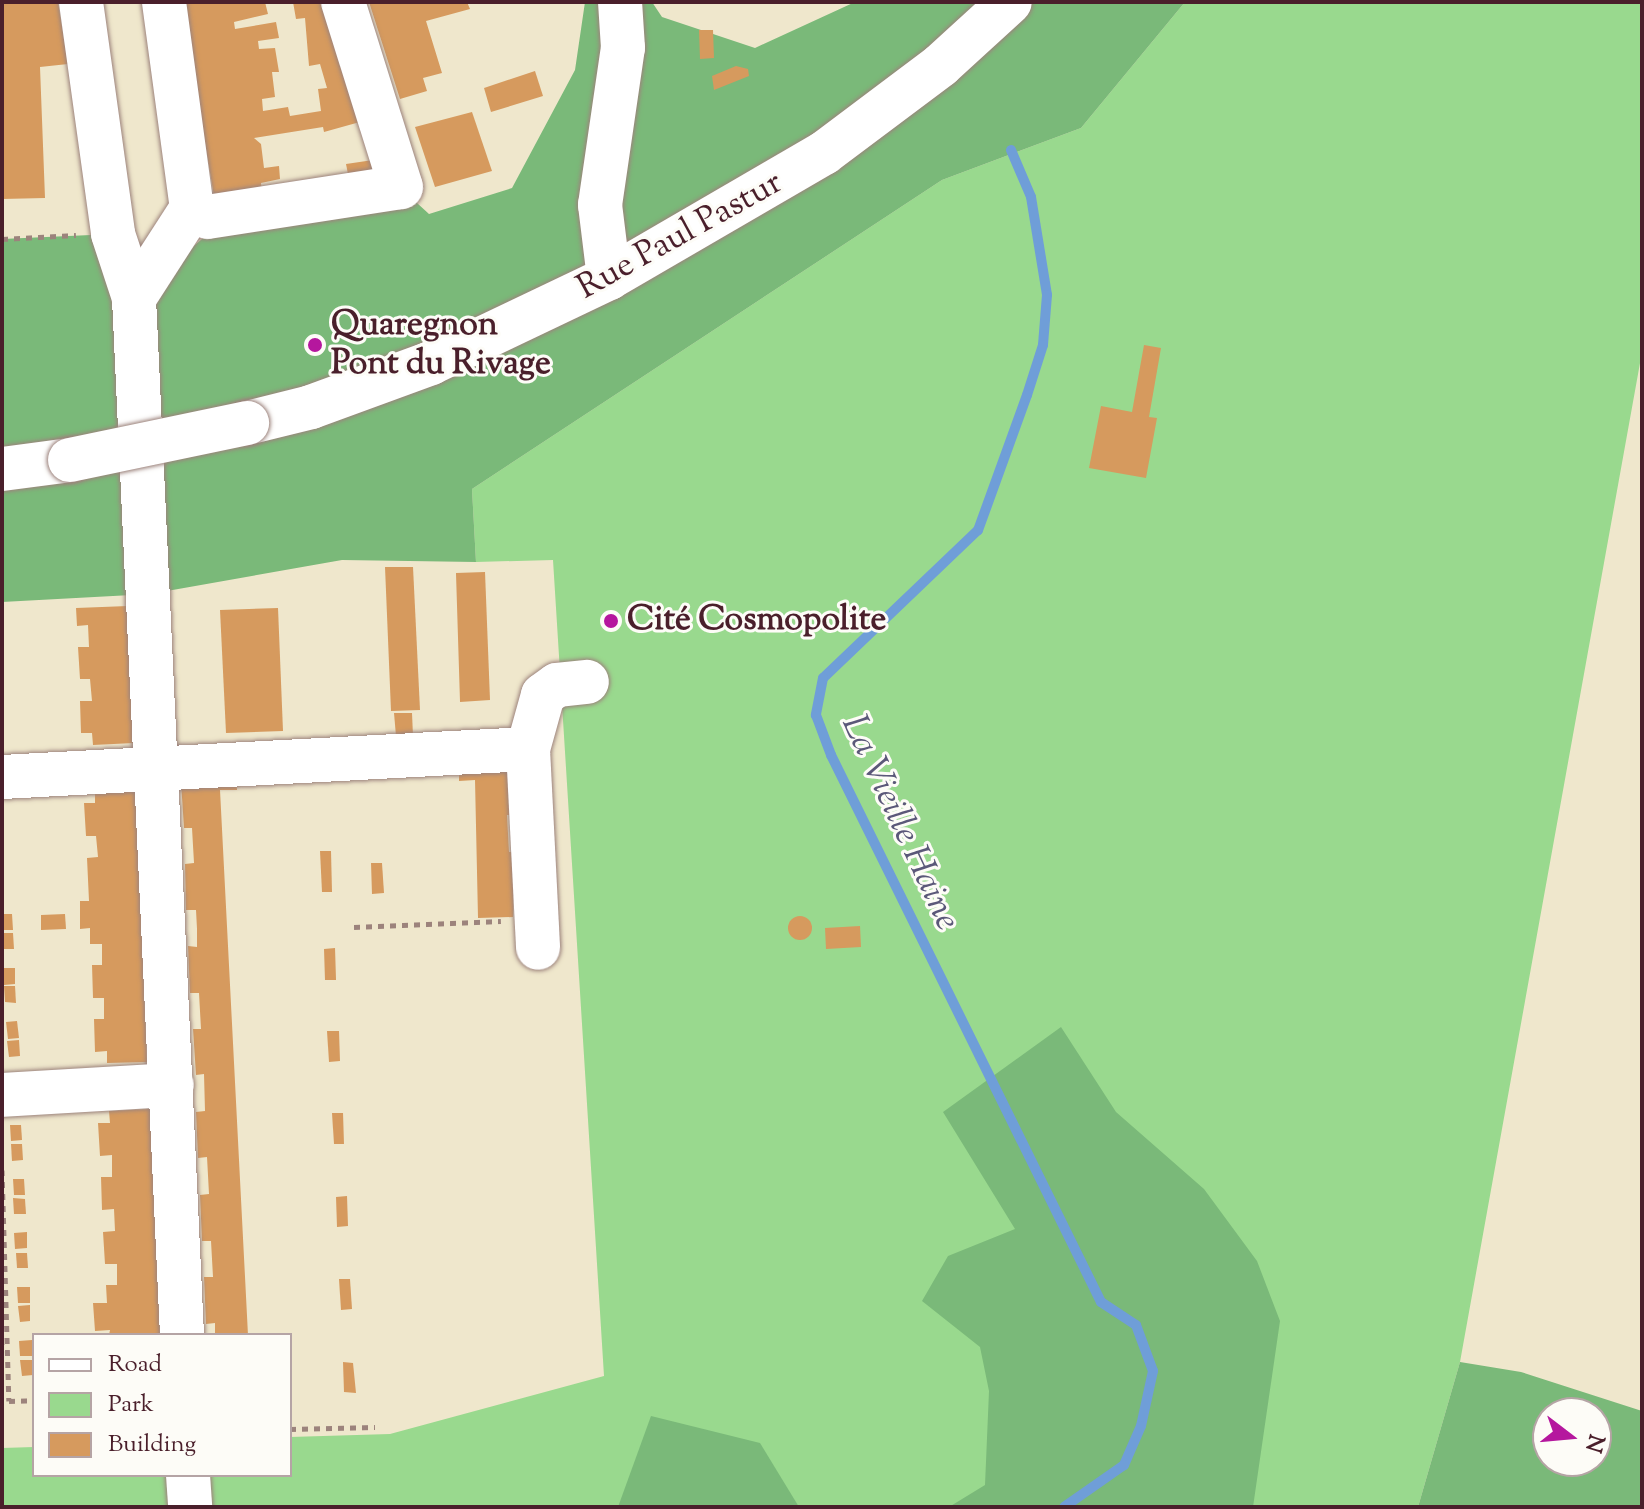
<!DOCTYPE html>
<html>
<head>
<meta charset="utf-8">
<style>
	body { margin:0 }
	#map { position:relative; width:1644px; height:1509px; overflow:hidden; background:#efe7cc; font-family:"Sorts Mill Goudy",serif }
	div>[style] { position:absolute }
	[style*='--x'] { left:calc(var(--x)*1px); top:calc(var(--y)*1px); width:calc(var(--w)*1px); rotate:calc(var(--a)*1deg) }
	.green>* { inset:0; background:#99d98e }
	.forest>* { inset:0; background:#7ab979 }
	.stream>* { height:10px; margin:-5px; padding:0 5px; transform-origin:5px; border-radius:5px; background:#6f9ed8 }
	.building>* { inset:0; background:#d69a5e }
	.round { border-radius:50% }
	.path>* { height:5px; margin-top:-2.5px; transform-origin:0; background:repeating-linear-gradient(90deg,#9c837c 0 6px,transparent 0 12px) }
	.roads { filter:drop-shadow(0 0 2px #9c837c) drop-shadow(0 0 2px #9c837c) }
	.minor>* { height:44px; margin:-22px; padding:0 22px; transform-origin:22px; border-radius:22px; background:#fff }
	.major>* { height:44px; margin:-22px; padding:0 22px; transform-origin:22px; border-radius:22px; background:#fff }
	.bridges { filter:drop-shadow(0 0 2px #9c837c) drop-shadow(0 0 2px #9c837c) }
	.major-bridge>* { height:44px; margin:-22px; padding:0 22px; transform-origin:22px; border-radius:22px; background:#fff }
	.dots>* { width:22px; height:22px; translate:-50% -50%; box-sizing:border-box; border:4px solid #fdfcf7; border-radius:50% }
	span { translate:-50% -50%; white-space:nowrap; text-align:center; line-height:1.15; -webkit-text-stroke:6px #fdfcf7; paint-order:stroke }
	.street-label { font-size:34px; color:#4a1f2b }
	.poi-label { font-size:34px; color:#4a1f2b; font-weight:700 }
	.left { translate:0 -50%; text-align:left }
	.water-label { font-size:36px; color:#5b5879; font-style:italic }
	.frame { position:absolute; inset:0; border:4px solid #4a1f2b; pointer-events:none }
	.legend { position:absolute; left:32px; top:1333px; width:260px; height:144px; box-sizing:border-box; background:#fdfcf7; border:2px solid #b5a4a5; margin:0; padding:10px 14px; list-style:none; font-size:24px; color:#4a1f2b }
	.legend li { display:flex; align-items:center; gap:16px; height:40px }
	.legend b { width:40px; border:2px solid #b5a4a5 }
	.north { position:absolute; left:1532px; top:1397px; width:80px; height:80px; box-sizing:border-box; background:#fdfcf7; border:2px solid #b5a4a5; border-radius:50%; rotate:106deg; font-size:22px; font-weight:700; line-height:32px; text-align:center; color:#4a1f2b }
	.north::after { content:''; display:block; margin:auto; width:28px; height:36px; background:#b5179e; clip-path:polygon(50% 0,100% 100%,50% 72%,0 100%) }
</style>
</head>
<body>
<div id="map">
	<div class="green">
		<div style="clip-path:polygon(1185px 2px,1642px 2px,1642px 352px,1460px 1362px,1418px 1507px,2px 1507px,2px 1448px,34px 1447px,34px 1475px,290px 1475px,290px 1437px,390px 1434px,604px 1376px,553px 560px,476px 562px,472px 489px,942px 180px,1081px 128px)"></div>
	</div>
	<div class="forest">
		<div style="clip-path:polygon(585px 2px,652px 2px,662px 17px,755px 48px,855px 2px,1185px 2px,1081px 128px,942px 180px,472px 489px,476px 562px,342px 560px,150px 594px,2px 602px,2px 239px,113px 234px,134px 297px,202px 239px,405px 192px,429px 214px,512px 188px,575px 70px)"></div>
		<div style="clip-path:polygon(1061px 1027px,1116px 1112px,1204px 1189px,1257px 1261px,1280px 1321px,1253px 1507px,949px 1507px,985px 1485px,989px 1391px,980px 1347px,922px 1301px,948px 1256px,1015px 1229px,943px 1112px)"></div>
		<div style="clip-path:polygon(evenodd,1460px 1362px,1521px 1372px,1642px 1411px,1642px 1507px,1418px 1507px,1460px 1362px,1548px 1413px,1596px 1413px,1596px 1461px,1548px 1461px,1548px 1413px)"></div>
		<div style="clip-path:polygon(651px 1416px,760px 1443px,799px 1507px,618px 1507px)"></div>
	</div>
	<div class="stream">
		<div style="--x:1011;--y:150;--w:51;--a:66.9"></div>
		<div style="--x:1031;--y:197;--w:99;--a:80.7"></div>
		<div style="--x:1047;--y:295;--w:50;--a:94.6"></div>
		<div style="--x:1043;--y:345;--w:52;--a:107.7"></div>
		<div style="--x:1027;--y:395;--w:144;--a:109.9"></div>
		<div style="--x:978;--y:530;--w:214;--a:136.3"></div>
		<div style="--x:823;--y:678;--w:38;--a:101"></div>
		<div style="--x:816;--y:715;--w:43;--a:69.4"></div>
		<div style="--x:831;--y:755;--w:610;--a:63.73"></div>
		<div style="--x:1101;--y:1302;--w:42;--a:33.3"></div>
		<div style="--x:1136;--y:1325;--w:49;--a:69.7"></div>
		<div style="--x:1153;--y:1371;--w:56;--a:102.3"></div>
		<div style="--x:1141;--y:1426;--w:43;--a:113.6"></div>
		<div style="--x:1124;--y:1465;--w:73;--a:145"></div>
	</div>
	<div class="building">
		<div style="clip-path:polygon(2px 2px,58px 2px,68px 64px,40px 67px,45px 198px,2px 199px)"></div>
		<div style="clip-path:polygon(181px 2px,265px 2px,268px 14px,234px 22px,235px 29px,276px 22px,279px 38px,258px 41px,259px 49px,275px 48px,279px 72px,272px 72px,275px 97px,262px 99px,263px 111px,288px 107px,290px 116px,321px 111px,318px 89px,327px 88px,320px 64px,309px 66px,305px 18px,296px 19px,293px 2px,330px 2px,367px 120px,324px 132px,323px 127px,254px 138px,261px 144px,264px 168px,279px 166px,280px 179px,261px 183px,262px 194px,214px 196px)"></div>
		<div style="clip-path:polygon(369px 2px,467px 2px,470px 9px,426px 21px,442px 73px,423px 78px,427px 91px,400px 99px)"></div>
		<div style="clip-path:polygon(699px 30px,713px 30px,714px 58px,700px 59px)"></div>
		<div style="clip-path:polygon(736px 66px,748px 69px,749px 76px,714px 90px,712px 76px)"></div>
		<div style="clip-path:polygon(535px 71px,543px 96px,491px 112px,484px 88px)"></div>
		<div style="clip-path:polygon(472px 112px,492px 171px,435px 187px,415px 127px)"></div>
		<div style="clip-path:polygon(380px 159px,381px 173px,349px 179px,346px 164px)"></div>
		<div style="clip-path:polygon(1144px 345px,1161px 348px,1149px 417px,1157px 418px,1146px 478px,1089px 468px,1101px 406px,1132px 412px)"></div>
		<div style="clip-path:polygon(385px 567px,413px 567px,420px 710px,391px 711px)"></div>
		<div style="clip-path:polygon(485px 572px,490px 700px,460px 702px,456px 573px)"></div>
		<div style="clip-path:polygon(128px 606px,134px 743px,93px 745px,92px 733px,81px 733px,80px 701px,92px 701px,90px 679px,80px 679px,78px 647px,89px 647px,88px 625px,77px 626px,76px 608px)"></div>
		<div style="clip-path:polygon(278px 608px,283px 731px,226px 733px,220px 610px)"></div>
		<div style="clip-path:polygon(394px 713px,412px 713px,413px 736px,396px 736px)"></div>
		<div style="clip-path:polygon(459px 761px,511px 770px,512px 815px,507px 815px,509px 852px,515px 852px,513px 917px,478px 918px,475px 780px,459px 781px)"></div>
		<div style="clip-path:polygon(236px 770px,237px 790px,220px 790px,248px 1335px,215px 1335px,215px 1323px,206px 1324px,204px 1277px,213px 1277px,211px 1241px,202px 1241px,200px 1195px,209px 1194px,207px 1157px,198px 1158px,196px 1112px,205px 1111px,204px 1074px,196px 1075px,193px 1029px,201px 1029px,199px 993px,190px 993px,188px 946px,197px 947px,197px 929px,196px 910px,186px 910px,185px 864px,194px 863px,192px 828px,184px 828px,181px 782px)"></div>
		<div style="clip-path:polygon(136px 789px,147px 1062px,107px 1063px,107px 1051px,95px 1052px,94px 1019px,104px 1019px,104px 998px,93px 998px,92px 965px,102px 965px,102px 944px,90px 944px,90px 928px,80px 929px,80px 901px,89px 901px,87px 858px,98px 857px,96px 836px,86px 836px,84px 803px,95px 803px,95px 792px)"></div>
		<div style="clip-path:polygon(320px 851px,331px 851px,332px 892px,322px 892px)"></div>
		<div style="clip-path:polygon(371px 863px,382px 863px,384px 893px,372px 894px)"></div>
		<div style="clip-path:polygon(2px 914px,12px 914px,13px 930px,2px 930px)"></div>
		<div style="clip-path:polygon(65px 914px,66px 929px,41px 930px,41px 915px)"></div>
		<div class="round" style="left:788px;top:916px;width:24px;height:24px"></div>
		<div style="clip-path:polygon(860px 926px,861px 947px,826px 949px,825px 928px)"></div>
		<div style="clip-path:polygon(2px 933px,13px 933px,14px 949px,2px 949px)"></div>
		<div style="clip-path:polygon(335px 948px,336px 980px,325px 980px,324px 949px)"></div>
		<div style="clip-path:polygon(3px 968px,15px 968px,15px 984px,4px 985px)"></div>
		<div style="clip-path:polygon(4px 986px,15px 986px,16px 1003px,5px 1002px)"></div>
		<div style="clip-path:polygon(17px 1021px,19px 1038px,8px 1039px,6px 1022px)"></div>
		<div style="clip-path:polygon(327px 1031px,339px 1031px,340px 1061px,329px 1062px)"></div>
		<div style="clip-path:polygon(19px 1040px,20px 1056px,9px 1057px,7px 1041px)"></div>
		<div style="clip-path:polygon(150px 1109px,160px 1335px,109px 1335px,110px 1330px,95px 1331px,93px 1303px,107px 1303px,106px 1285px,117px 1285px,117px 1264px,105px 1264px,103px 1232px,115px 1231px,114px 1209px,102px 1210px,101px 1177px,112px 1177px,112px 1155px,100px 1156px,98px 1123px,110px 1123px,109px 1111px)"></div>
		<div style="clip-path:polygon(332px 1113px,343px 1113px,344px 1144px,334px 1144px)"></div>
		<div style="clip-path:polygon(10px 1125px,21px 1125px,22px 1140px,11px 1141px)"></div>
		<div style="clip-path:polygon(11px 1144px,22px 1144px,23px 1160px,12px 1161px)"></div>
		<div style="clip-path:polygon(13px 1179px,24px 1179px,25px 1195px,14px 1195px)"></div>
		<div style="clip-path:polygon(347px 1196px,348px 1226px,337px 1227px,336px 1197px)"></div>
		<div style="clip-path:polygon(13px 1198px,25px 1199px,26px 1214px,14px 1214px)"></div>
		<div style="clip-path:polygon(27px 1232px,27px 1248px,15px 1249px,14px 1233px)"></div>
		<div style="clip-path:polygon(16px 1253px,27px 1253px,28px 1268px,17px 1268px)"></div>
		<div style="clip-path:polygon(339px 1279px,350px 1279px,352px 1309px,341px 1310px)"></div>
		<div style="clip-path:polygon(17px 1287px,30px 1287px,30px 1303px,18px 1303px)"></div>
		<div style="clip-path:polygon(30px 1305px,30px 1321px,20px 1322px,18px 1306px)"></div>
		<div style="clip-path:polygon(32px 1340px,33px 1356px,20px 1356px,19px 1341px)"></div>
		<div style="clip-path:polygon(20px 1360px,32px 1360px,33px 1375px,22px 1376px)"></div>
		<div style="clip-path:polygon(343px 1362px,353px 1363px,356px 1393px,344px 1392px)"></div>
	</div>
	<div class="path">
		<div style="--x:2;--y:239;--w:74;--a:-3.1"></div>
		<div style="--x:354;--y:927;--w:147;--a:-2.3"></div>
		<div style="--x:2;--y:1170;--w:231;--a:88.3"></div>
		<div style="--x:9;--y:1401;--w:25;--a:-2"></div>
		<div style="--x:290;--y:1429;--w:85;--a:-1.3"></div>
	</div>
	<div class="roads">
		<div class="minor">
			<div style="--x:81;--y:2;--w:234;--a:82.1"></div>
			<div style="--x:113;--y:234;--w:67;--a:71.8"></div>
			<div style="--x:134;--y:298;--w:1038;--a:87.35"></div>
			<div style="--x:164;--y:2;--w:208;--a:82.3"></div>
			<div style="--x:192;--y:208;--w:18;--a:29"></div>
			<div style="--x:208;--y:217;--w:195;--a:-8.8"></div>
			<div style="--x:401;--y:187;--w:194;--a:-107.4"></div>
			<div style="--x:609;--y:278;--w:74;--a:-97"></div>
			<div style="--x:600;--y:205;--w:159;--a:-81.7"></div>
			<div style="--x:623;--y:48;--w:46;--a:-93.7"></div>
			<div style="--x:134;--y:298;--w:107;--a:-57.2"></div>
			<div style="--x:528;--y:749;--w:199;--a:87.1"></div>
			<div style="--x:2;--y:777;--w:527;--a:-3.05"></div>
			<div style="--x:528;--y:749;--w:56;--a:-74.5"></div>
			<div style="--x:543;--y:695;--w:17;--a:-36"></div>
			<div style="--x:557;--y:685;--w:30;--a:-6"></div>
			<div style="--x:2;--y:1095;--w:170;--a:-3.4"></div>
			<div style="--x:188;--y:1475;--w:32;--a:86"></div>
		</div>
		<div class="major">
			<div style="--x:247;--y:423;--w:66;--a:-14"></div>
			<div style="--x:311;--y:407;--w:128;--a:-20.1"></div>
			<div style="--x:431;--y:363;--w:197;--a:-25.5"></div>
			<div style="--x:609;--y:278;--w:249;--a:-30.2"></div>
			<div style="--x:824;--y:153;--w:146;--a:-36.9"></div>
			<div style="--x:941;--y:65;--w:93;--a:-42.4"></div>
			<div style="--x:2;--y:469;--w:69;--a:-7.5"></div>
		</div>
	</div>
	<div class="bridges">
		<div class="major-bridge">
			<div style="--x:70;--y:460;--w:181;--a:-11.8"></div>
		</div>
	</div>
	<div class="dots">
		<div style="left:315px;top:345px;background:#b5179e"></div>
		<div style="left:611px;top:621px;background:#b5179e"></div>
	</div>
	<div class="street-label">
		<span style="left:680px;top:236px;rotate:-29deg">Rue Paul Pastur</span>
	</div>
	<div class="poi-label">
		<span class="left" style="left:331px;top:345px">Quaregnon<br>Pont du Rivage</span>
		<span class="left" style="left:627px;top:621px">Cité Cosmopolite</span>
	</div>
	<div class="water-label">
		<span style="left:899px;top:823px;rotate:65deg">La Vieille Haine</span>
	</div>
	<div class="frame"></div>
	<ul class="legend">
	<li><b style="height:10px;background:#fff"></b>Road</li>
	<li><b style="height:22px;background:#99d98e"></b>Park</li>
	<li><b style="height:22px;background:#d69a5e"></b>Building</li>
	</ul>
	<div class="north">N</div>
</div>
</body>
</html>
